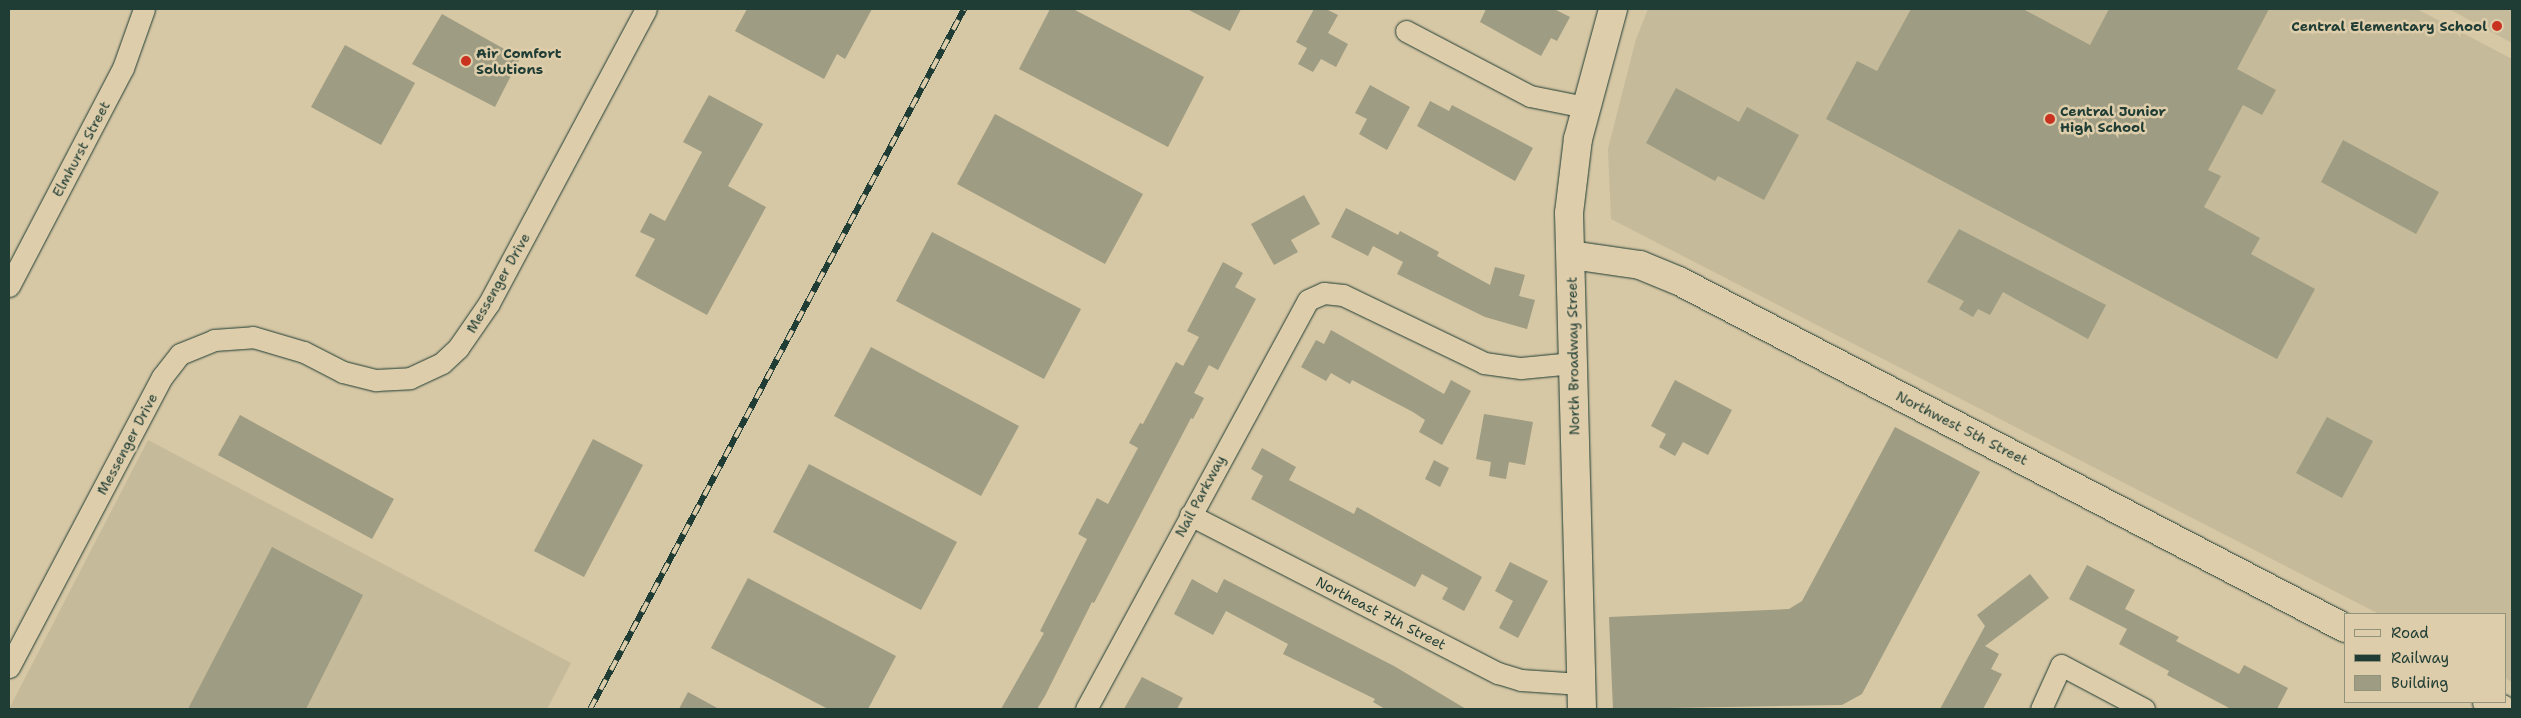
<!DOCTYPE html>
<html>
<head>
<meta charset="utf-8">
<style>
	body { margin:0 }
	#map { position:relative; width:2521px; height:718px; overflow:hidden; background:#d6c7a5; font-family:"Shantell Sans",sans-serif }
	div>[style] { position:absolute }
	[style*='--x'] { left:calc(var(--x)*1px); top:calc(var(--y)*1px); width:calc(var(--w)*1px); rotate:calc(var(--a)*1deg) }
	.built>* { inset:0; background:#c5ba9a }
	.building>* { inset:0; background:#9e9c82 }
	.roads { filter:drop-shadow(0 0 1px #1f3d34) drop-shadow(0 0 1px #1f3d34) }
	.street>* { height:21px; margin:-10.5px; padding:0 10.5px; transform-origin:10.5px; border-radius:10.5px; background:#decdaa }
	.secondary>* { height:28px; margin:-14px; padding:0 14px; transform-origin:14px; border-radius:14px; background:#decdaa }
	.rail>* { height:5.5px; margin-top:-2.75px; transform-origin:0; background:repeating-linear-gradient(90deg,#decdaa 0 11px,#1f3d34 0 22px); box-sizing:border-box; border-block:1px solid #1f3d34 }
	.dots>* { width:14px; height:14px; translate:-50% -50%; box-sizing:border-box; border:2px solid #decdaa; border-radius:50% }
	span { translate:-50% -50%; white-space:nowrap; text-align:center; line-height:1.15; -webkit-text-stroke:5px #decdaa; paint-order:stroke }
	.poi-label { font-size:14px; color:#1f3d34; font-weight:700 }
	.right { translate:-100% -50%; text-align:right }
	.left { translate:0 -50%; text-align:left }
	.street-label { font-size:14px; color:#1f3d34 }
	.frame { position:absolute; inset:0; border:10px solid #1f3d34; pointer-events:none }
	.legend { position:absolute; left:2344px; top:613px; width:162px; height:90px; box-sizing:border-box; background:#decdaa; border:1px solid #92937b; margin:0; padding:6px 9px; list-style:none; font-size:15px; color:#1f3d34 }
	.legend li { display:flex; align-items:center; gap:10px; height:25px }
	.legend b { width:25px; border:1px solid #92937b }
</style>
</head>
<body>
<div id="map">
	<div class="built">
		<div style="clip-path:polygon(1648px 9px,2417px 9px,2512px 59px,2512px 682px,2505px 678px,2505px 614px,2379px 614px,1611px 219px,1608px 149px,1636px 39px)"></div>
		<div style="clip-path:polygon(2449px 9px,2512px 9px,2512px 43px)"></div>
		<div style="clip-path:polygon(148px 440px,571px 663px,547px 709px,9px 709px)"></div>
	</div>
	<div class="building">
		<div style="clip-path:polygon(747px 9px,872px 9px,845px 59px,837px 54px,824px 79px,735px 31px)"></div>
		<div style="clip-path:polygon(1050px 9px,1073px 9px,1204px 77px,1168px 147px,1019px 69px)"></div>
		<div style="clip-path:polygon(1187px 9px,1241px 9px,1230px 31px)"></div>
		<div style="clip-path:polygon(1314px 9px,1326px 9px,1338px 15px,1328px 33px,1348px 44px,1336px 67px,1321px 59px,1313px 72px,1298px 64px,1307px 48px,1296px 42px)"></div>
		<div style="clip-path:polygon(1486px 9px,1554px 9px,1570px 17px,1557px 41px,1551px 38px,1541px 56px,1480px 22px)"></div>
		<div style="clip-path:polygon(1911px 9px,2023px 9px,2090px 45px,2109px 9px,2269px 9px,2237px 69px,2276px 90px,2262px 115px,2243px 105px,2208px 170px,2221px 176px,2204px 207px,2260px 238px,2251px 254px,2315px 289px,2277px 359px,1826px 119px,1857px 61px,1877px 71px)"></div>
		<div style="clip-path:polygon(442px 14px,520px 58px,495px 107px,412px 64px)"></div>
		<div style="clip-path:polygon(345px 45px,415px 83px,381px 145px,311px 107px)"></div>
		<div style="clip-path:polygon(1370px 85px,1410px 107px,1387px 150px,1359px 134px,1367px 119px,1355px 113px)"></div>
		<div style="clip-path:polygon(1676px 88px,1739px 122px,1747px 107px,1799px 135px,1764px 200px,1718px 176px,1715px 181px,1646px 143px)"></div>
		<div style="clip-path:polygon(709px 95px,763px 124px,728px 186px,766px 207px,707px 315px,635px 276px,655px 239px,640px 232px,650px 213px,665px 221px,702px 152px,683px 142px)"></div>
		<div style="clip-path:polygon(1430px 101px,1449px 111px,1452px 105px,1533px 148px,1515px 181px,1417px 126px)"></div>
		<div style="clip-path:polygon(995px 114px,1143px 194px,1105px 264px,957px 184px)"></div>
		<div style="clip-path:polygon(2343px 140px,2439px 192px,2416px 234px,2321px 182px)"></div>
		<div style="clip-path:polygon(1304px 195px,1320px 224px,1291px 240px,1298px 252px,1274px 265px,1251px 224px)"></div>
		<div style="clip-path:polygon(1346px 208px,1398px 235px,1400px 231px,1439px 252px,1437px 256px,1490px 285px,1495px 267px,1525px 275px,1519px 296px,1535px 300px,1527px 329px,1485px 317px,1397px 274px,1403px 262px,1373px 246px,1368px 256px,1331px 237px)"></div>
		<div style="clip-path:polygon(1959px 229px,2106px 305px,2088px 339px,2003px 292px,1990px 315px,1978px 309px,1973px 317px,1959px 309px,1964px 301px,1927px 282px)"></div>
		<div style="clip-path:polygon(932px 232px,1081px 309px,1044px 379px,896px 301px)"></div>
		<div style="clip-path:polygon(1223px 262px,1243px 273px,1235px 287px,1256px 299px,1218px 370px,1209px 365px,1194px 393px,1204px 398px,1193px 419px,1191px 418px,1094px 603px,1092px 602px,1045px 696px,1037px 709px,1001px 709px,1044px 633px,1040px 631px,1087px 539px,1078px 534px,1097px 498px,1108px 504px,1138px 448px,1129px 443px,1140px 423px,1143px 424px,1176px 362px,1183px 366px,1199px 337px,1187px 331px)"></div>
		<div style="clip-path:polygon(1331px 330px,1444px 394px,1451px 380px,1471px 391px,1442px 445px,1419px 432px,1425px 420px,1413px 412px,1352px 380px,1350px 384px,1331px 373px,1326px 381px,1301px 367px,1316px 340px,1324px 344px)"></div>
		<div style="clip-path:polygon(871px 347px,1019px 426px,981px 496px,834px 416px)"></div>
		<div style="clip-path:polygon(1675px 380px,1732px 410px,1708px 455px,1683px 442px,1675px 456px,1659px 447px,1666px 434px,1651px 426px)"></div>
		<div style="clip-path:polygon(1484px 414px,1533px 422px,1525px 465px,1509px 462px,1506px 479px,1489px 476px,1491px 462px,1476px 459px)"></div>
		<div style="clip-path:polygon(240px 415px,394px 499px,372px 539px,218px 455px)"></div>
		<div style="clip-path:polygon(2327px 417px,2373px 441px,2342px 498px,2296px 473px)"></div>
		<div style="clip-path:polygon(1895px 427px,1980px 472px,1862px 694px,1842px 705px,1613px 709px,1609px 617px,1789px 609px,1802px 601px)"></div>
		<div style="clip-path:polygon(593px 439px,643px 465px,584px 577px,534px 551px)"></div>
		<div style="clip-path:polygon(1262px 448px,1296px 467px,1289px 480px,1354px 514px,1357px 507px,1482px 577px,1464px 611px,1442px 599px,1448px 588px,1422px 574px,1415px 587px,1251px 499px,1263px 476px,1251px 469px)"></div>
		<div style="clip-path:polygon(1434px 460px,1449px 468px,1440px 487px,1425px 479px)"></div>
		<div style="clip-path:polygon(809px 464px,957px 542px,921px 610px,773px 532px)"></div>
		<div style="clip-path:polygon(272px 547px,363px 595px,306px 709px,188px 709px)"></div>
		<div style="clip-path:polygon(1510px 562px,1548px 581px,1518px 638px,1499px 628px,1513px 601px,1495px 591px)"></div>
		<div style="clip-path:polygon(2087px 565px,2135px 590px,2125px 609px,2179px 637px,2176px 641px,2239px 674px,2244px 665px,2288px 688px,2277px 709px,2231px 709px,2167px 675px,2169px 671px,2119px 644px,2127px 629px,2069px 599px)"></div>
		<div style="clip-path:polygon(2030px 574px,2049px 598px,1985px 646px,1999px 654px,1991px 669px,2002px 674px,1983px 709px,1940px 709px,1985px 626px,1977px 615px)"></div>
		<div style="clip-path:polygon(748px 578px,896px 656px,868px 709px,828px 709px,711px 648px)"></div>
		<div style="clip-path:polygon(1192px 579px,1217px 593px,1224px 579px,1394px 666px,1466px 709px,1385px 709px,1373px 702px,1375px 699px,1283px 654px,1288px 644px,1226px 611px,1213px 635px,1174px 614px)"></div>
		<div style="clip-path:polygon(1142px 677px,1183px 698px,1177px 709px,1124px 709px)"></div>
		<div style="clip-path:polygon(688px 692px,719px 709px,679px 709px)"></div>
	</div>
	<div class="roads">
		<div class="street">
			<div style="--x:1406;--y:31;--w:140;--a:27.7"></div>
			<div style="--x:1530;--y:96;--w:56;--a:11.3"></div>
			<div style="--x:9;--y:286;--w:246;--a:-62.4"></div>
			<div style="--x:123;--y:68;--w:63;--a:-70.4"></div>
			<div style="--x:1190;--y:515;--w:346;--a:27.2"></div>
			<div style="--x:1498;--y:673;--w:24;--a:17"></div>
			<div style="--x:1521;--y:680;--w:60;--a:3.8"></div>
			<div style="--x:9;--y:667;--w:328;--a:-62.2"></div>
			<div style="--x:162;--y:377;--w:29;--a:-52"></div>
			<div style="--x:180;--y:354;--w:37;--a:-22"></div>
			<div style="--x:214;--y:340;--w:39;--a:-4"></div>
			<div style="--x:253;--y:337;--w:53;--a:16.4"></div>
			<div style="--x:304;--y:352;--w:44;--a:27.1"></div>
			<div style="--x:343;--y:372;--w:34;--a:14"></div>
			<div style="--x:376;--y:380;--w:34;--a:-3"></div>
			<div style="--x:410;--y:378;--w:35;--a:-25"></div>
			<div style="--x:442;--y:363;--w:22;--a:-43"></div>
			<div style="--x:458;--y:348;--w:55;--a:-55.4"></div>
			<div style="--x:489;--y:303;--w:333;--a:-61.9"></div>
			<div style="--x:1086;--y:709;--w:465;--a:-61.5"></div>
			<div style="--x:1308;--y:300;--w:17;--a:-24"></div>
			<div style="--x:1324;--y:293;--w:19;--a:6"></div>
			<div style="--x:1343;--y:295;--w:157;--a:25.7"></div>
			<div style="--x:1484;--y:363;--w:37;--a:8"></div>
			<div style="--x:1521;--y:368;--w:52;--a:-5.5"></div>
			<div style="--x:2041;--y:709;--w:48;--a:-65.6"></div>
			<div style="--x:2061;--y:665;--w:94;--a:27.9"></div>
		</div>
		<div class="secondary">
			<div style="--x:1571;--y:255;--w:70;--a:8.2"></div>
			<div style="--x:1640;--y:265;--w:42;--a:22.3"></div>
			<div style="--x:1679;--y:281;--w:751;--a:27.52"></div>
			<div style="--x:2487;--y:702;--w:17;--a:25"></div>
			<div style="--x:1582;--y:709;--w:496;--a:-91.5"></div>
			<div style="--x:1569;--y:213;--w:75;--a:-83.1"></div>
			<div style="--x:1578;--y:139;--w:135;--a:-74.9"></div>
		</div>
	</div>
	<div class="rail">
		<div style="--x:590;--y:709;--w:794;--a:-61.89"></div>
	</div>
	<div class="dots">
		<div style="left:2497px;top:26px;background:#c8321e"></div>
		<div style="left:466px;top:61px;background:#c8321e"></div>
		<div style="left:2050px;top:119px;background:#c8321e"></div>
	</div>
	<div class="poi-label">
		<span class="right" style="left:2487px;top:26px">Central Elementary School</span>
		<span class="left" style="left:476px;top:61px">Air Comfort<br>Solutions</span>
		<span class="left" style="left:2060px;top:119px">Central Junior<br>High School</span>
	</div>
	<div class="street-label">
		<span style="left:81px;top:149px;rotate:-62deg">Elmhurst Street</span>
		<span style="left:498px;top:283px;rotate:-60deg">Messenger Drive</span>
		<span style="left:1573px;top:356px;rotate:-91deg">North Broadway Street</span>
		<span style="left:1962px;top:428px;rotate:27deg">Northwest 5th Street</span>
		<span style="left:127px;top:444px;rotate:-62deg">Messenger Drive</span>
		<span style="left:1200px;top:496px;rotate:-62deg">Nail Parkway</span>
		<span style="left:1381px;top:613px;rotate:27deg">Northeast 7th Street</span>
	</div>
	<div class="frame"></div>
	<ul class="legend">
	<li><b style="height:6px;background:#decdaa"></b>Road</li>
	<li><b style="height:6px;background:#1f3d34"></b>Railway</li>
	<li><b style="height:14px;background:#9e9c82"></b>Building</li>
	</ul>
</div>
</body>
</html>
